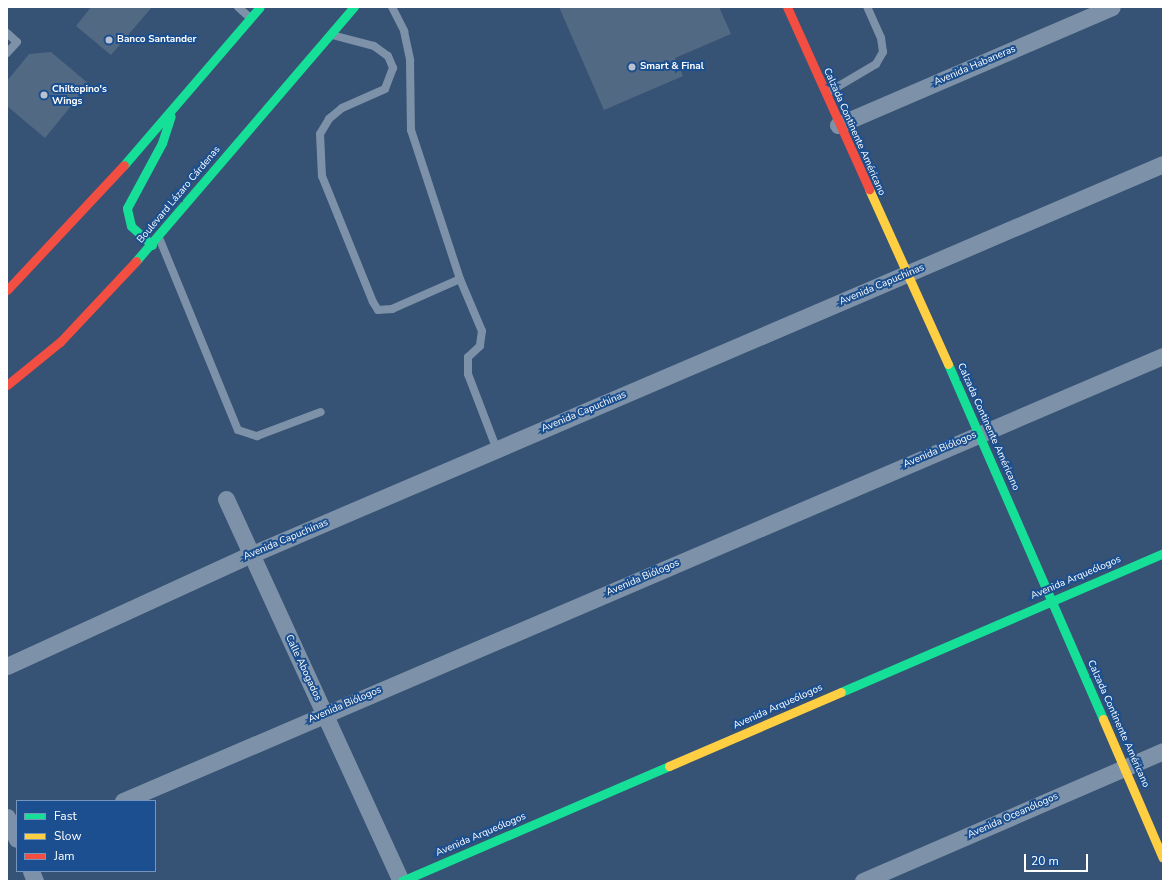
<!DOCTYPE html>
<html>
<head>
<meta charset="utf-8">
<style>
	body { margin:0 }
	#map { position:relative; width:1170px; height:888px; overflow:hidden; background:#365274; font-family:"Nunito Sans",sans-serif }
	div>[style] { position:absolute }
	[style*='--x'] { left:calc(var(--x)*1px); top:calc(var(--y)*1px); width:calc(var(--w)*1px); rotate:calc(var(--a)*1deg) }
	.building>* { inset:0; background:#526984 }
	.lane>* { height:8px; margin:-4px; padding:0 4px; transform-origin:4px; border-radius:4px; background:#7d92a8 }
	.street>* { height:17px; margin:-8.5px; padding:0 8.5px; transform-origin:8.5px; border-radius:8.5px; background:#7d92a8 }
	.fast>* { height:9px; margin:-4.5px; padding:0 4.5px; transform-origin:4.5px; border-radius:4.5px; background:#16e098 }
	.slow>* { height:9px; margin:-4.5px; padding:0 4.5px; transform-origin:4.5px; border-radius:4.5px; background:#ffcf43 }
	.jam>* { height:9px; margin:-4.5px; padding:0 4.5px; transform-origin:4.5px; border-radius:4.5px; background:#f24e42 }
	.dots>* { width:11px; height:11px; translate:-50% -50%; box-sizing:border-box; border:2px solid #1b4f8f; border-radius:50% }
	span { translate:-50% -50%; white-space:nowrap; text-align:center; line-height:1.15; -webkit-text-stroke:4px #1b4f8f; paint-order:stroke }
	.poi-label { font-size:10px; color:#fff; font-weight:700 }
	.left { translate:0 -50%; text-align:left }
	.street-label { font-size:10px; color:#fff }
	.frame { position:absolute; inset:0; border:8px solid #fff; pointer-events:none }
	.legend { position:absolute; left:16px; top:800px; width:140px; height:72px; box-sizing:border-box; background:#1b4f8f; border:1px solid #7695bc; margin:0; padding:5px 7px; list-style:none; font-size:12px; color:#fff }
	.legend li { display:flex; align-items:center; gap:8px; height:20px }
	.legend b { width:20px; border:1px solid #7695bc }
	.scale { position:absolute; left:1024px; top:854px; width:64px; height:18px; box-sizing:border-box; border:2px solid #fff; border-top:0; padding-left:5px; font-size:12px; line-height:14px; white-space:nowrap; color:#fff; -webkit-text-stroke:3px #1b4f8f; paint-order:stroke }
</style>
</head>
<body>
<div id="map">
	<div class="building">
		<div style="clip-path:polygon(91px 7px,152px 7px,111px 55px,76px 26px)"></div>
		<div style="clip-path:polygon(559px 7px,719px 7px,731px 34px,675px 58px,683px 76px,604px 110px)"></div>
		<div style="clip-path:polygon(51px 52px,89px 84px,45px 138px,7px 106px,7px 81px,29px 54px)"></div>
	</div>
	<div class="lane">
		<div style="--x:238;--y:7;--w:15;--a:42"></div>
		<div style="--x:392;--y:7;--w:27;--a:63"></div>
		<div style="--x:404;--y:31;--w:30;--a:78"></div>
		<div style="--x:410;--y:60;--w:70;--a:89.2"></div>
		<div style="--x:411;--y:130;--w:157;--a:71.8"></div>
		<div style="--x:460;--y:279;--w:56;--a:67.1"></div>
		<div style="--x:482;--y:331;--w:15;--a:98"></div>
		<div style="--x:480;--y:346;--w:16;--a:137"></div>
		<div style="--x:468;--y:357;--w:17;--a:90"></div>
		<div style="--x:468;--y:374;--w:81;--a:69.1"></div>
		<div style="--x:7;--y:33;--w:13;--a:42"></div>
		<div style="--x:17;--y:42;--w:15;--a:132"></div>
		<div style="--x:332;--y:35;--w:43;--a:14.7"></div>
		<div style="--x:374;--y:46;--w:17;--a:36"></div>
		<div style="--x:388;--y:56;--w:13;--a:67"></div>
		<div style="--x:393;--y:68;--w:22;--a:111"></div>
		<div style="--x:385;--y:89;--w:47;--a:156.2"></div>
		<div style="--x:342;--y:108;--w:17;--a:140"></div>
		<div style="--x:329;--y:119;--w:17;--a:121"></div>
		<div style="--x:320;--y:134;--w:42;--a:87.3"></div>
		<div style="--x:322;--y:176;--w:136;--a:68"></div>
		<div style="--x:373;--y:302;--w:9;--a:58"></div>
		<div style="--x:378;--y:310;--w:14;--a:-4"></div>
		<div style="--x:392;--y:309;--w:74;--a:-23.8"></div>
		<div style="--x:827;--y:93;--w:57;--a:-30.6"></div>
		<div style="--x:876;--y:64;--w:14;--a:-60"></div>
		<div style="--x:883;--y:52;--w:14;--a:-98"></div>
		<div style="--x:881;--y:38;--w:34;--a:-114"></div>
		<div style="--x:160;--y:240;--w:205;--a:67.7"></div>
		<div style="--x:238;--y:430;--w:20;--a:18"></div>
		<div style="--x:257;--y:436;--w:68;--a:-20.6"></div>
	</div>
	<div class="street">
		<div style="--x:838;--y:125;--w:298;--a:-23.3"></div>
		<div style="--x:226;--y:499;--w:420;--a:65.4"></div>
		<div style="--x:7;--y:666;--w:267;--a:-24.6"></div>
		<div style="--x:250;--y:555;--w:993;--a:-23.18"></div>
		<div style="--x:123;--y:801;--w:1131;--a:-23.17"></div>
		<div style="--x:7;--y:817;--w:24;--a:66"></div>
		<div style="--x:31;--y:871;--w:11;--a:68"></div>
		<div style="--x:863;--y:881;--w:327;--a:-23.4"></div>
	</div>
	<div class="fast">
		<div style="--x:124;--y:165;--w:208;--a:-49.3"></div>
		<div style="--x:152;--y:245;--w:28;--a:-138"></div>
		<div style="--x:131;--y:226;--w:18;--a:-103"></div>
		<div style="--x:127;--y:208;--w:74;--a:-61.7"></div>
		<div style="--x:162;--y:143;--w:28;--a:-72"></div>
		<div style="--x:136;--y:261;--w:335;--a:-49.4"></div>
		<div style="--x:948;--y:364;--w:387;--a:66.4"></div>
		<div style="--x:841;--y:692;--w:351;--a:-23.3"></div>
		<div style="--x:402;--y:881;--w:291;--a:-23.3"></div>
	</div>
	<div class="slow">
		<div style="--x:869;--y:189;--w:192;--a:65.7"></div>
		<div style="--x:1103;--y:719;--w:151;--a:66.7"></div>
		<div style="--x:669;--y:766;--w:187;--a:-23.3"></div>
	</div>
	<div class="jam">
		<div style="--x:787;--y:7;--w:200;--a:65.7"></div>
		<div style="--x:7;--y:290;--w:171;--a:-46.9"></div>
		<div style="--x:7;--y:385;--w:68;--a:-39.1"></div>
		<div style="--x:60;--y:342;--w:111;--a:-46.8"></div>
	</div>
	<div class="dots">
		<div style="left:109px;top:40px;background:#b9c2ce"></div>
		<div style="left:632px;top:67px;background:#b9c2ce"></div>
		<div style="left:44px;top:95px;background:#b9c2ce"></div>
	</div>
	<div class="poi-label">
		<span class="left" style="left:117px;top:40px">Banco Santander</span>
		<span class="left" style="left:640px;top:67px">Smart &amp; Final</span>
		<span class="left" style="left:52px;top:95px">Chiltepino's<br>Wings</span>
	</div>
	<div class="street-label">
		<span style="left:975px;top:66px;rotate:-23deg">Avenida Habaneras</span>
		<span style="left:854px;top:132px;rotate:66deg">Calzada Continente Américano</span>
		<span style="left:179px;top:195px;rotate:-50deg">Boulevard Lázaro Cárdenas</span>
		<span style="left:882px;top:285px;rotate:-23deg">Avenida Capuchinas</span>
		<span style="left:584px;top:412px;rotate:-23deg">Avenida Capuchinas</span>
		<span style="left:988px;top:427px;rotate:66deg">Calzada Continente Américano</span>
		<span style="left:940px;top:450px;rotate:-23deg">Avenida Biólogos</span>
		<span style="left:286px;top:540px;rotate:-23deg">Avenida Capuchinas</span>
		<span style="left:643px;top:578px;rotate:-23deg">Avenida Biólogos</span>
		<span style="left:1076px;top:578px;rotate:-23deg">Avenida Arqueólogos</span>
		<span style="left:303px;top:668px;rotate:65deg">Calle Abogados</span>
		<span style="left:345px;top:705px;rotate:-23deg">Avenida Biólogos</span>
		<span style="left:778px;top:707px;rotate:-24deg">Avenida Arqueólogos</span>
		<span style="left:1118px;top:724px;rotate:66deg">Calzada Continente Américano</span>
		<span style="left:1013px;top:816px;rotate:-24deg">Avenida Oceanólogos</span>
		<span style="left:481px;top:835px;rotate:-23deg">Avenida Arqueólogos</span>
	</div>
	<div class="frame"></div>
	<ul class="legend">
	<li><b style="height:5px;background:#16e098"></b>Fast</li>
	<li><b style="height:5px;background:#ffcf43"></b>Slow</li>
	<li><b style="height:5px;background:#f24e42"></b>Jam</li>
	</ul>
	<div class="scale">20 m</div>
</div>
</body>
</html>
